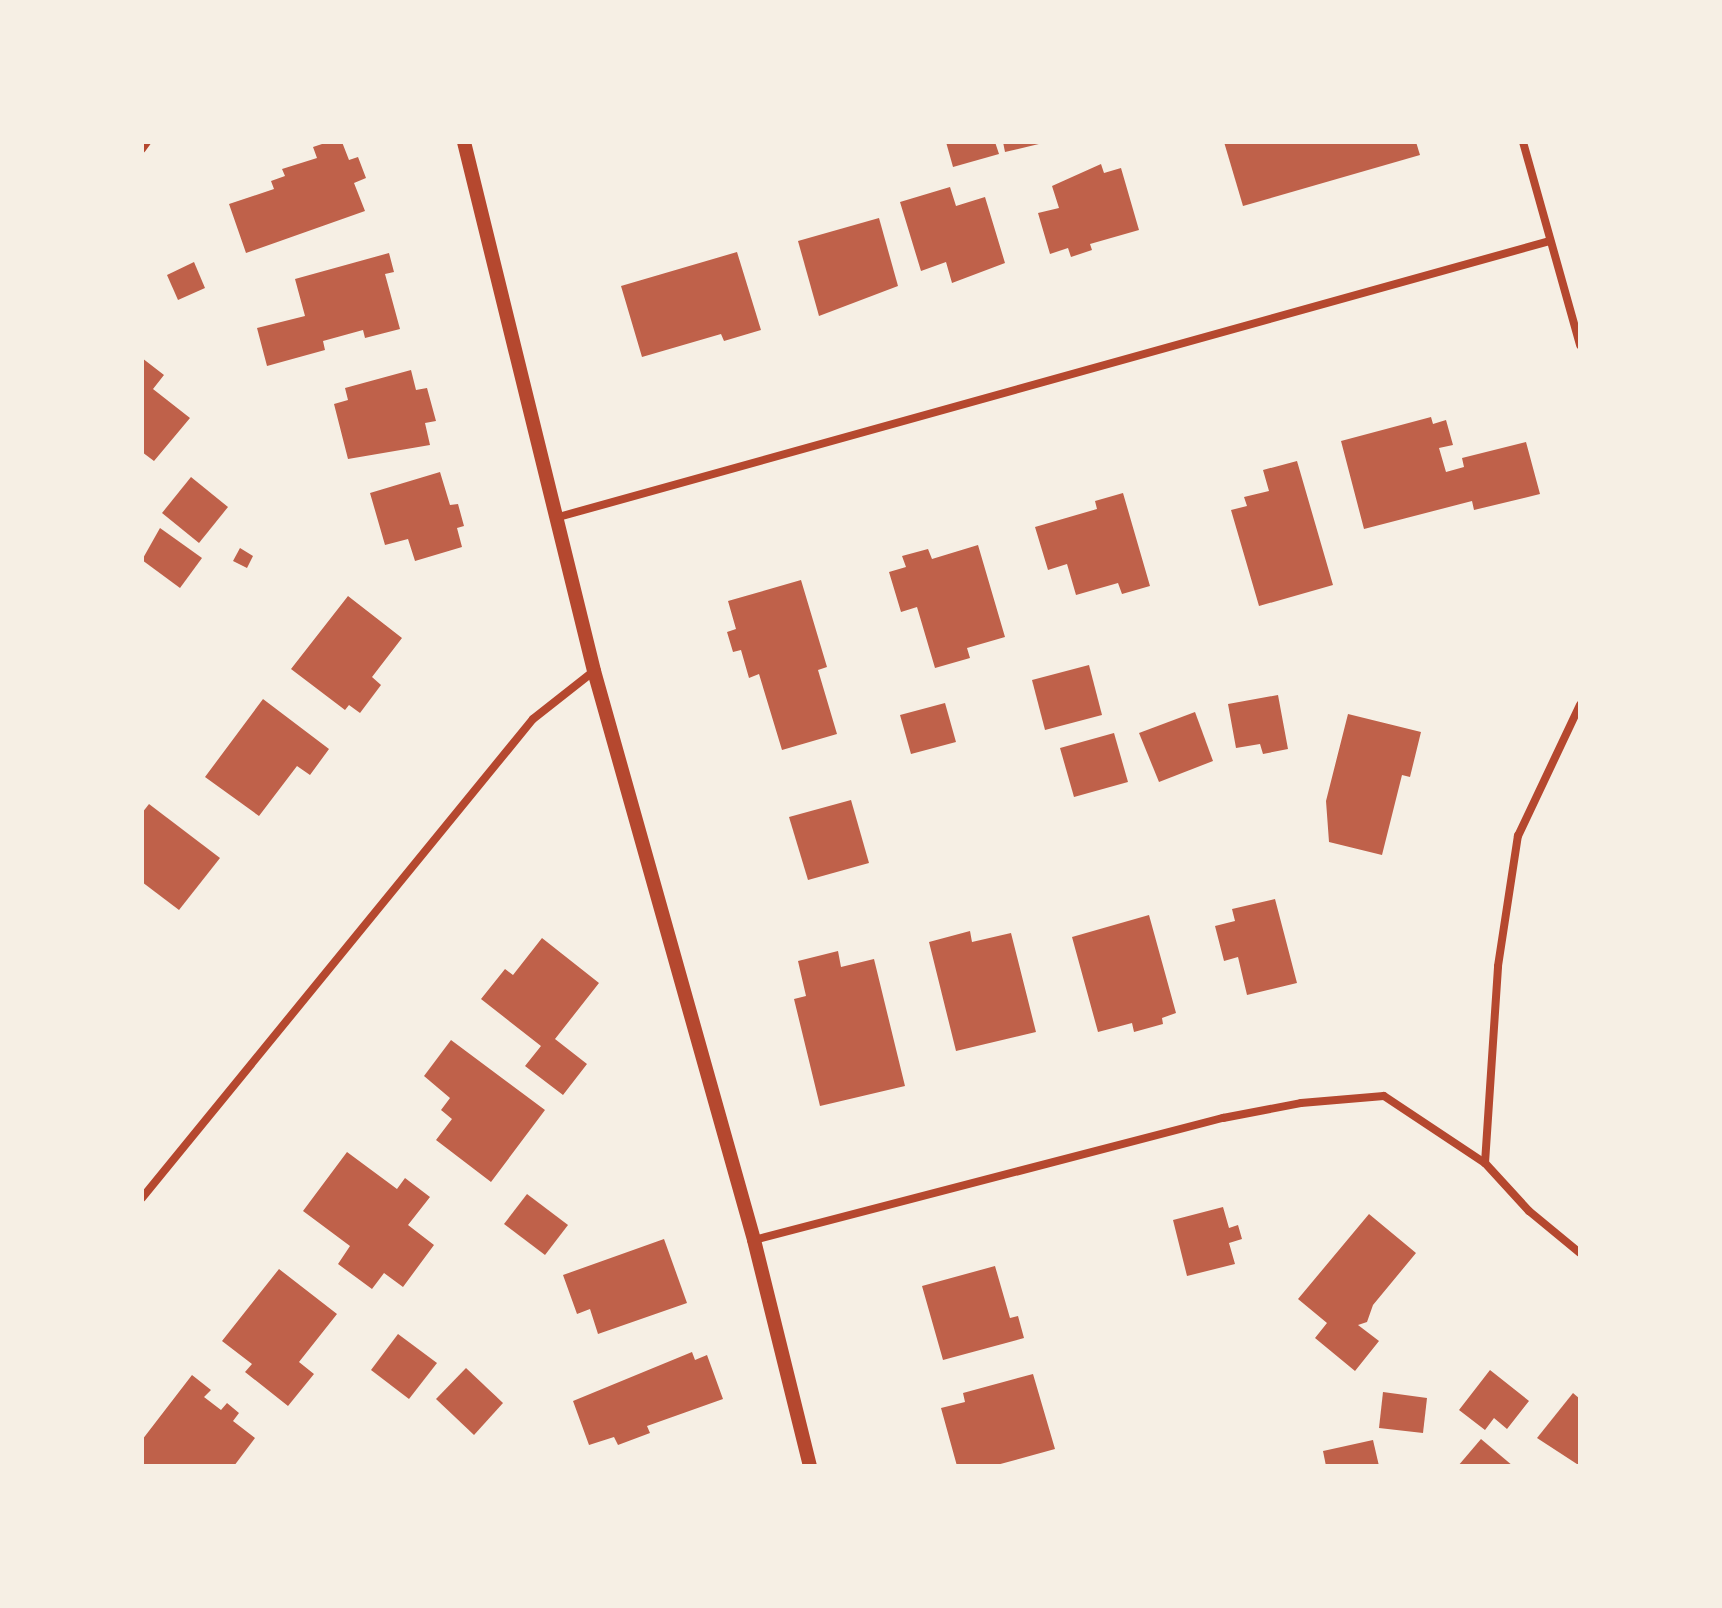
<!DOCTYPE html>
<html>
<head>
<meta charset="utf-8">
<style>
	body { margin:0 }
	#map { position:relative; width:1722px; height:1608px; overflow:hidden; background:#f6efe4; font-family:Helvetica,sans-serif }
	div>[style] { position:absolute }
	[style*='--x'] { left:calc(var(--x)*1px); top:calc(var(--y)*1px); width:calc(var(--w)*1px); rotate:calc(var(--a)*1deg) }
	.building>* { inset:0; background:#bf614a }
	.minor>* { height:8px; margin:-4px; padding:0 4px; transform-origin:4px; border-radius:4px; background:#b5482f }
	.tertiary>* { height:14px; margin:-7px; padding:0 7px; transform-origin:7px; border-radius:7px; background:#b5482f }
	span { translate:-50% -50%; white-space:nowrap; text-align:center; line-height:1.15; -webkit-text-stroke:8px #f6efe4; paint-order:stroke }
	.frame { position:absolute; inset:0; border:144px solid #f6efe4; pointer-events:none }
</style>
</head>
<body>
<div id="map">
	<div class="building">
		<div style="clip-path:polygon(328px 142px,342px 142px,349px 160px,358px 157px,366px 178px,354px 183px,365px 211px,246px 253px,229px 204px,274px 189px,271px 181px,285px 176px,282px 169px,317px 158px,313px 147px)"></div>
		<div style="clip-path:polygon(946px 142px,995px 142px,999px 154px,953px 167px)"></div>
		<div style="clip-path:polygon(1003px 142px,1043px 142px,1043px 143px,1005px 152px)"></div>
		<div style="clip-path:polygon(1224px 142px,1416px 142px,1420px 155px,1243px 206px)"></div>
		<div style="clip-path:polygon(1101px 164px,1104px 173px,1121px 168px,1139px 230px,1090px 244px,1092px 250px,1071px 257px,1068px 248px,1050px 254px,1038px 213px,1059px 208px,1052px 186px)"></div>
		<div style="clip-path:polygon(950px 187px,956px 206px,985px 197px,1005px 263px,952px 283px,946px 262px,921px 271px,900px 202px)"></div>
		<div style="clip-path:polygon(879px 218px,898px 286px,819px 316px,798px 241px)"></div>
		<div style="clip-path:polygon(737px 252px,761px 330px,724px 341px,721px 334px,642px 357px,621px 286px)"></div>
		<div style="clip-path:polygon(389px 253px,394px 272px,385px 274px,400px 329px,365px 338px,363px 330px,323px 341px,325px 350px,267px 366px,257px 328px,305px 316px,295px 279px)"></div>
		<div style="clip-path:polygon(194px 262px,205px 288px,178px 300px,167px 275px)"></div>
		<div style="clip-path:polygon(142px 358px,164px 375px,153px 389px,190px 418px,154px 461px,142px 452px)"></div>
		<div style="clip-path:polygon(411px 370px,416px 390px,427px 388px,436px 421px,425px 423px,430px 445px,348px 459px,334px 404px,348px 400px,345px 388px)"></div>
		<div style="clip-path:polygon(1431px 417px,1433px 424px,1446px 420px,1453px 445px,1439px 448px,1446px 472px,1464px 467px,1462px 458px,1526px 442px,1540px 494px,1474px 510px,1472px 501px,1364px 529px,1341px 441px)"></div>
		<div style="clip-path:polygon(1297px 461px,1333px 585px,1259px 606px,1231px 510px,1247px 506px,1244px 497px,1269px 491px,1263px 470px)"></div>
		<div style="clip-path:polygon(440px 472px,450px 505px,458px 504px,464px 526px,457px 528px,462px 547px,415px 561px,408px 539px,385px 545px,370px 493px)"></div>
		<div style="clip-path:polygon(191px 477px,228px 507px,199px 543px,162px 513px)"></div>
		<div style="clip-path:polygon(1123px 493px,1150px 586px,1122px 594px,1118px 583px,1076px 595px,1067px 564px,1048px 570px,1035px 527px,1097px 509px,1095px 501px)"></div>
		<div style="clip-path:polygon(160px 528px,202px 558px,180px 588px,142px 560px)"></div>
		<div style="clip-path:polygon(978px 545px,1005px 637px,967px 648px,970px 658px,935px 668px,917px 607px,901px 612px,889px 572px,906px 567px,902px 556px,928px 549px,932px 559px)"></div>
		<div style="clip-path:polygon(240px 548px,253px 556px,247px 568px,233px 561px)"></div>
		<div style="clip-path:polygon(801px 580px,827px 667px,818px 670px,837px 734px,782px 750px,759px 674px,749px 678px,741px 650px,733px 652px,727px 632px,736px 629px,728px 601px)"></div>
		<div style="clip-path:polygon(348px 596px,402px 638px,372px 677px,381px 685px,360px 713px,349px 705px,345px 710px,291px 669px)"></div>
		<div style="clip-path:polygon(1089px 665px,1102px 715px,1045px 730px,1032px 680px)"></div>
		<div style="clip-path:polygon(1278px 695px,1288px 749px,1263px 754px,1260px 744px,1236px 748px,1228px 704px)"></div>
		<div style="clip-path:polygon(263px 699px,329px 749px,310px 775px,297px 766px,259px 816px,205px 777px)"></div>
		<div style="clip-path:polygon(945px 703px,956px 742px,911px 754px,900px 715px)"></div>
		<div style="clip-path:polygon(1195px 712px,1213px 761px,1159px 782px,1139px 733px)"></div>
		<div style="clip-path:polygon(1348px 714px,1421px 732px,1410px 777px,1402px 775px,1382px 855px,1329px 842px,1326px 801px)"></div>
		<div style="clip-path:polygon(1114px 733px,1128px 782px,1074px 797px,1060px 748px)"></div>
		<div style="clip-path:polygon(851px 800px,869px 863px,808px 880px,789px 817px)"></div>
		<div style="clip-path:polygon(149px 804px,220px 858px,179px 910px,142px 882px,142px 813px)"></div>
		<div style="clip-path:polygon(1275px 899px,1297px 983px,1247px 995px,1238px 957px,1224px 961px,1215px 926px,1235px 921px,1232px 909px)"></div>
		<div style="clip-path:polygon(1149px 915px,1176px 1013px,1162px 1018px,1163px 1024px,1134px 1032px,1132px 1023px,1098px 1032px,1072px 937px)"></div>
		<div style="clip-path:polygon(970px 931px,972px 942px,1011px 933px,1036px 1032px,956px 1051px,929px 942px)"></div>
		<div style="clip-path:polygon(542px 938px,599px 983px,555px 1039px,587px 1064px,563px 1095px,525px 1066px,541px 1046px,481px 999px,505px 969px,513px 975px)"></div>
		<div style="clip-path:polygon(838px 951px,841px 967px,874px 959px,905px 1086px,820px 1106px,794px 999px,806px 996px,798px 961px)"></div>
		<div style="clip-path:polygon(451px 1040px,545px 1110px,491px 1182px,436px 1140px,452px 1119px,441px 1110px,450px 1098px,424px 1076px)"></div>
		<div style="clip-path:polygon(347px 1152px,397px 1189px,405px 1178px,430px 1197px,408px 1225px,434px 1245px,403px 1287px,384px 1273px,372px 1289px,338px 1264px,350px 1246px,303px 1211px)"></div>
		<div style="clip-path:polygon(527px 1194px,568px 1225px,545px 1255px,504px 1224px)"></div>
		<div style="clip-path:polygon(1223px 1207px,1229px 1228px,1238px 1225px,1242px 1239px,1229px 1243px,1235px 1264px,1187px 1276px,1173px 1220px)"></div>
		<div style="clip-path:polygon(1369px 1214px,1416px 1253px,1373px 1305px,1367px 1322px,1358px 1325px,1379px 1341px,1355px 1371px,1315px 1338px,1327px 1323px,1298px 1299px)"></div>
		<div style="clip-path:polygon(664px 1239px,687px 1303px,598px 1334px,590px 1309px,577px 1314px,563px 1275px)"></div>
		<div style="clip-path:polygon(995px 1266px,1010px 1318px,1018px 1316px,1024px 1338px,943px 1360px,922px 1286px)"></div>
		<div style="clip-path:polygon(279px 1269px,337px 1314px,299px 1362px,314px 1374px,288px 1406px,245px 1372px,252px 1364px,222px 1341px)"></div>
		<div style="clip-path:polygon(398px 1334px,437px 1363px,409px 1399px,371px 1370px)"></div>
		<div style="clip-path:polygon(692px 1352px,695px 1360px,707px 1355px,723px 1399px,647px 1426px,650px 1433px,618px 1445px,614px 1437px,589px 1445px,573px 1401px)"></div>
		<div style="clip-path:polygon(466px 1368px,503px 1403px,474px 1435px,436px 1399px)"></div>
		<div style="clip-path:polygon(1490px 1370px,1529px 1401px,1507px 1429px,1494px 1418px,1485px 1430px,1459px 1410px)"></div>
		<div style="clip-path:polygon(1033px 1374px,1055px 1449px,993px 1466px,957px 1466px,941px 1408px,965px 1402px,963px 1393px)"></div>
		<div style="clip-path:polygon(192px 1375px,211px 1390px,204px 1397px,221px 1410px,227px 1403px,239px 1413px,233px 1421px,255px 1438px,234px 1466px,143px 1466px,142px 1440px)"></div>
		<div style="clip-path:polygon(1383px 1392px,1427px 1398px,1423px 1433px,1379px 1428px)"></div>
		<div style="clip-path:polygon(1573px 1393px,1580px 1399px,1580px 1466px,1537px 1438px)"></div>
		<div style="clip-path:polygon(1481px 1439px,1513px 1466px,1458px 1466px)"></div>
		<div style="clip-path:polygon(1373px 1440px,1379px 1466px,1326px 1466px,1323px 1451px)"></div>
	</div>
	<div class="minor">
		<div style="--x:1523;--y:142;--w:211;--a:74.3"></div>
		<div style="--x:142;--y:149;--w:9;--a:-54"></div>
		<div style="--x:555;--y:518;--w:1033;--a:-15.56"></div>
		<div style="--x:1485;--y:1163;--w:197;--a:-86.2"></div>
		<div style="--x:1498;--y:966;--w:132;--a:-81.3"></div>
		<div style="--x:1518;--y:836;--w:145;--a:-64.7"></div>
		<div style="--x:142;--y:1198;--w:618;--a:-50.78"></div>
		<div style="--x:533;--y:719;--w:78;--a:-38.2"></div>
		<div style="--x:754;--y:1240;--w:485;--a:-14.6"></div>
		<div style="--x:1223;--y:1118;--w:79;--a:-10.9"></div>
		<div style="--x:1301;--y:1103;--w:83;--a:-4.8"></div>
		<div style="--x:1384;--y:1096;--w:121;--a:33.6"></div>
		<div style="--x:1485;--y:1163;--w:65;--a:47.5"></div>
		<div style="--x:1529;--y:1211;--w:66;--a:39.5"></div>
	</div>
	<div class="tertiary">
		<div style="--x:464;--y:142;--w:545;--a:76.19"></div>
		<div style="--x:594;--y:671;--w:591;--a:74.29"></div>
		<div style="--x:754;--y:1240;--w:233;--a:76.1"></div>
	</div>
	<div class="frame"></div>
</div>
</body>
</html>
